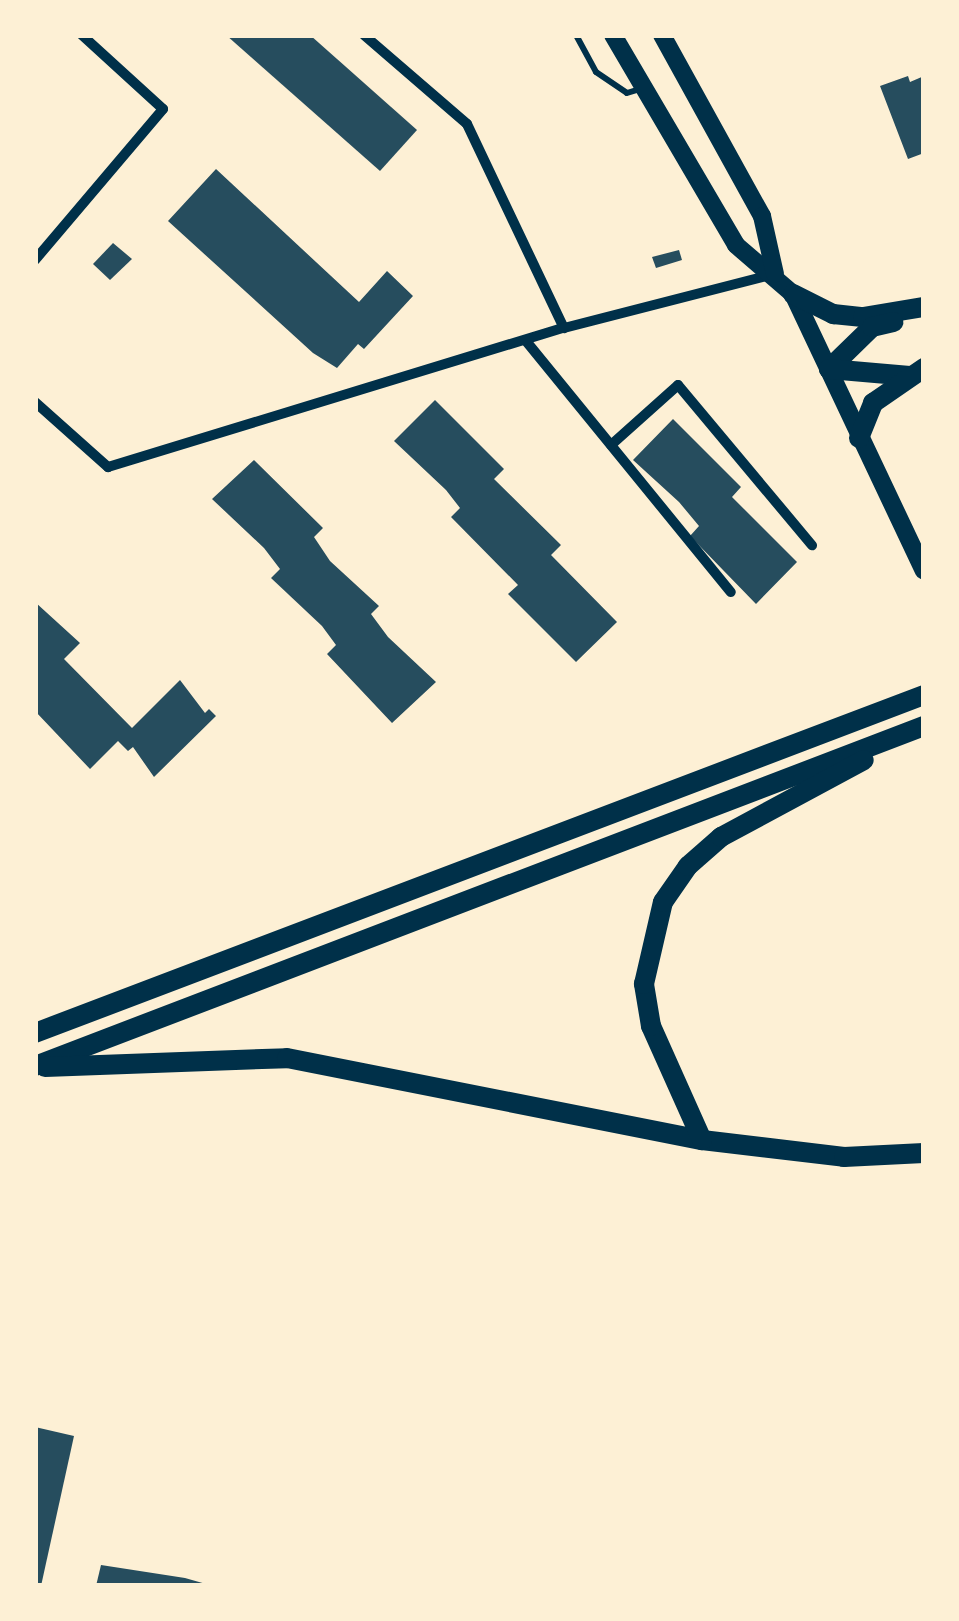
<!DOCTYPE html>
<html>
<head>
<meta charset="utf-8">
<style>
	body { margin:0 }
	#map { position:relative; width:959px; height:1621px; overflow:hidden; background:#fdf0d5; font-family:Raleway,sans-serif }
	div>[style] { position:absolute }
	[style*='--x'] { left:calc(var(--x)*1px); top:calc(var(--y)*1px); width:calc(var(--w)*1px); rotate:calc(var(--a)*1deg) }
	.building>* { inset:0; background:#264d5e }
	.service>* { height:6px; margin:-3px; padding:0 3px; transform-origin:3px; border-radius:3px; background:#003049 }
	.minor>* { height:10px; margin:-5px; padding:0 5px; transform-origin:5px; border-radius:5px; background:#003049 }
	.secondary>* { height:18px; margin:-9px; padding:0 9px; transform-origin:9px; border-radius:9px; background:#003049 }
	.trunk>* { height:20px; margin:-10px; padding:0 10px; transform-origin:10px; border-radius:10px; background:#003049 }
	span { translate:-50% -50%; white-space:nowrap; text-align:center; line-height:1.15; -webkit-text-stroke:8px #fdf0d5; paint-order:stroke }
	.frame { position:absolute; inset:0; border:38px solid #fdf0d5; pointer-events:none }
</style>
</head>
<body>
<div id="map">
	<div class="building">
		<div style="clip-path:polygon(226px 35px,310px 35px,417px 130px,380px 171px)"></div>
		<div style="clip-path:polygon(908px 76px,910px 82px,924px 76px,924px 153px,908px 159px,880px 86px)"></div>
		<div style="clip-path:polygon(216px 169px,359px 302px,387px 271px,413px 296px,364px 349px,358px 344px,337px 368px,313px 353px,168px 221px)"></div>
		<div style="clip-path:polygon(113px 243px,132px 259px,110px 280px,93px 264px)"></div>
		<div style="clip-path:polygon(679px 250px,682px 260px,656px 268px,652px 257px)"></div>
		<div style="clip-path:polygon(435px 400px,504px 469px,494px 479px,561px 545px,551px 555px,617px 622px,576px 662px,508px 594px,518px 585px,451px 517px,460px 508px,446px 490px,394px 441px)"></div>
		<div style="clip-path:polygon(673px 419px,741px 487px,732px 497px,797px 562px,756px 604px,690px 536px,699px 526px,679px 502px,633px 460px)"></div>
		<div style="clip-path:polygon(254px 460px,323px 528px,314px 537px,330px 561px,379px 606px,371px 614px,388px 637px,436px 682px,392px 723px,327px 654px,336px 645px,322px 626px,271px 578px,280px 569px,264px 548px,212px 499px)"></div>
		<div style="clip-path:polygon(35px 602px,80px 643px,64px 659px,132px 728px,180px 680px,205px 713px,209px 709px,216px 716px,154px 777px,133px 747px,128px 751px,118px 741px,90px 769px,35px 711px)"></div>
		<div style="clip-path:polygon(35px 1427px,74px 1436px,41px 1586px,35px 1586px)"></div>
		<div style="clip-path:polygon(101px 1565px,185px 1578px,213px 1586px,96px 1586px)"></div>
	</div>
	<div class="service">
		<div style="--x:576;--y:35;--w:42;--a:61.6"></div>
		<div style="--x:596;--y:72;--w:37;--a:34"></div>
		<div style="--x:627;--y:93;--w:14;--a:-17"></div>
	</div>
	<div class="minor">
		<div style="--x:364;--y:35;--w:136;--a:40.8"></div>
		<div style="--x:467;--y:124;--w:226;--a:64.6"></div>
		<div style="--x:35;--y:260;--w:198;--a:-49.7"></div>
		<div style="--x:163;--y:109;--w:110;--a:-137.6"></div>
		<div style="--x:526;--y:341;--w:324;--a:50.8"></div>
		<div style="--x:35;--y:402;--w:98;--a:41.7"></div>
		<div style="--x:108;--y:467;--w:477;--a:-17"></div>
		<div style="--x:564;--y:328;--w:217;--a:-14.4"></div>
		<div style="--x:611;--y:445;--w:90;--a:-41.8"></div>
		<div style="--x:678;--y:385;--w:209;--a:50.1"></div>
	</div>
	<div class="secondary">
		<div style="--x:613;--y:35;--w:243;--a:59.6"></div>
		<div style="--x:736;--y:245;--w:75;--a:40.7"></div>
		<div style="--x:793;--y:294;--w:306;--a:64.7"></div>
		<div style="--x:662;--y:35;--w:207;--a:61.1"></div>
		<div style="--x:762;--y:216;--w:59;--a:77.4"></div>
	</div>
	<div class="trunk">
		<div style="--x:793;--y:294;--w:45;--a:26.6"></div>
		<div style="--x:833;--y:314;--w:30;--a:6"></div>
		<div style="--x:863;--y:317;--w:62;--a:-9.3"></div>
		<div style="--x:829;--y:369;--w:60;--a:-44.3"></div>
		<div style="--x:872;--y:327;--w:22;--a:-13"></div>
		<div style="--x:829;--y:369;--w:81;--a:4.9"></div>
		<div style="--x:859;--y:438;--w:38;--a:-68"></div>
		<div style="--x:873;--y:403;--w:62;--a:-34.5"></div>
		<div style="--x:35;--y:1033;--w:951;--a:-20.82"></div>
		<div style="--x:35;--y:1066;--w:952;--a:-20.93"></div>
		<div style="--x:45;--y:1067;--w:242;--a:-2.1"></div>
		<div style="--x:287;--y:1058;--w:423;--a:11.2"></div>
		<div style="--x:702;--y:1140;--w:143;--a:6.8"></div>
		<div style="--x:844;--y:1157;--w:80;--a:-2.9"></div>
		<div style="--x:702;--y:1140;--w:125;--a:-114.1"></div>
		<div style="--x:651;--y:1026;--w:43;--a:-99.5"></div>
		<div style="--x:644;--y:984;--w:84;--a:-77"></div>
		<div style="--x:663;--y:902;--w:44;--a:-55.2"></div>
		<div style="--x:688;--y:866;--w:44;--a:-41.3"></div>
		<div style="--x:721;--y:837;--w:162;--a:-28.3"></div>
	</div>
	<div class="frame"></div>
</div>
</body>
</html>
